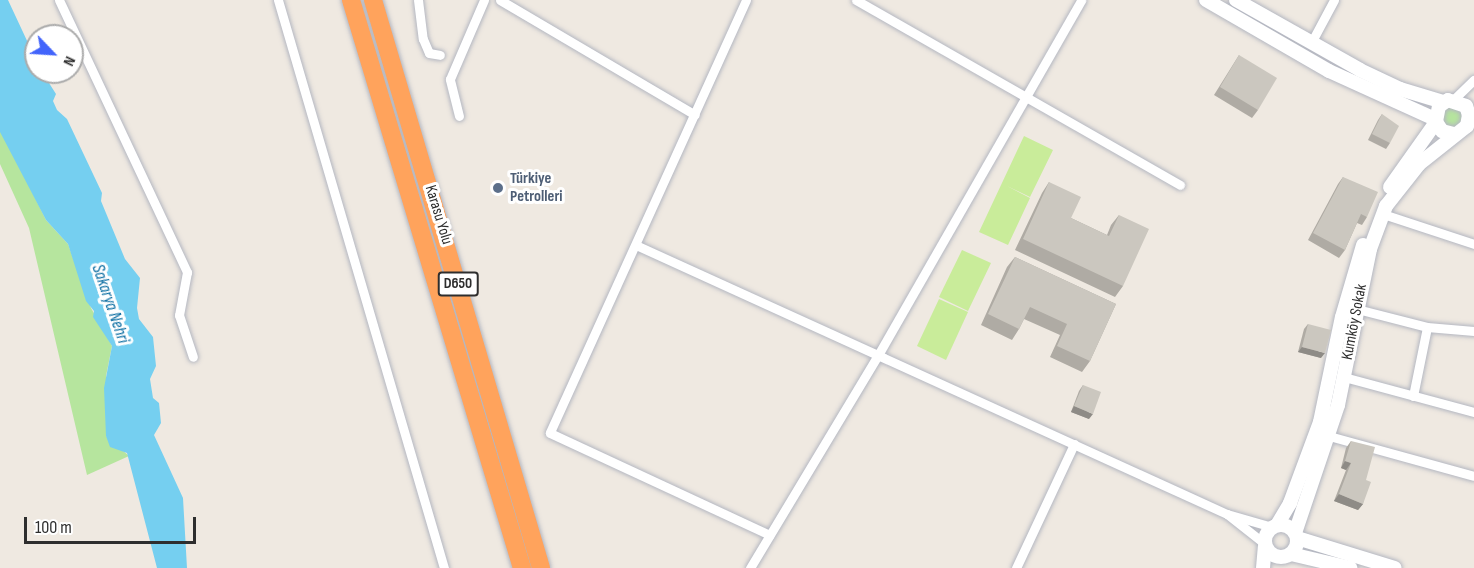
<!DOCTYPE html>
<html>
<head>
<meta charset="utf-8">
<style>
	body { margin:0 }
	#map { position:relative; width:1474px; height:568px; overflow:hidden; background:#efe9e1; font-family:"Sofia Sans Condensed",sans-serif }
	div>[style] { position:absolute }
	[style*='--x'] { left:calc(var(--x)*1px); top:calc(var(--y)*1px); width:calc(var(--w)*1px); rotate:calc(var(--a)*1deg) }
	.green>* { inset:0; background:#b6e59e }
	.round { border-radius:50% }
	.pitch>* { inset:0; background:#c9ec9a }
	.water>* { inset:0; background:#75cff0 }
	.roads { filter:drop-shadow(0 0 2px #b4b7c1) drop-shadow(0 0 2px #b4b7c1) }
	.street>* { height:9px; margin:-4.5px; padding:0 4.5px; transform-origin:4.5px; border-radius:4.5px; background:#fff }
	.secondary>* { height:14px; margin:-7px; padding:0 7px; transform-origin:7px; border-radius:7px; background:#fff }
	.secondary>.ring { margin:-7px; padding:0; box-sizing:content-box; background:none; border:14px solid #fff; border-radius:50% }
	.highway>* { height:18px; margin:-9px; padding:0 9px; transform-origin:9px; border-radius:9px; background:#ffa35c }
	.wall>* { inset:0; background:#afaba4 }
	.shaded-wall>* { inset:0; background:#8e8b86 }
	.building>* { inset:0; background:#cbc7bf }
	.dots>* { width:16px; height:16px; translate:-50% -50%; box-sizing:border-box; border:3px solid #fff; border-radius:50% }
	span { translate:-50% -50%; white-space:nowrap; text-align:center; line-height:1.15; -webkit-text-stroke:6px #fff; paint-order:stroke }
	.shield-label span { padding:2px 4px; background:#fff; border:2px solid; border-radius:4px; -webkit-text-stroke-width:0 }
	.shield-label { font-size:15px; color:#2e2e2e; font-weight:700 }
	.service-label { font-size:16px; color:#4e5e75; font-weight:700 }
	.left { translate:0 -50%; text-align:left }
	.street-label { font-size:16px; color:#2e2e2e }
	.water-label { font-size:18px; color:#0d6fa3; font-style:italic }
	.north { position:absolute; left:24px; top:24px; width:60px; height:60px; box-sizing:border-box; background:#fff; border:2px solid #ababab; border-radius:50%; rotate:115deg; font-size:16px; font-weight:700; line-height:24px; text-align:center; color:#2e2e2e }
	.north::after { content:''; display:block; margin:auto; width:21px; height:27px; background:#4264fb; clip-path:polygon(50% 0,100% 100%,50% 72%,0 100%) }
	.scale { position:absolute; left:24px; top:517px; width:172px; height:27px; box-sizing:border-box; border:3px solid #2e2e2e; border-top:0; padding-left:8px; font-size:18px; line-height:21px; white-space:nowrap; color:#2e2e2e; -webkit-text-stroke:4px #fff; paint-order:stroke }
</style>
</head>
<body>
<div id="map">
	<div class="green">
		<div class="round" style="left:1442px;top:107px;width:20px;height:20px"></div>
		<div style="clip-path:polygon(0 127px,46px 220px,68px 244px,91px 308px,112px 346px,106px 376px,106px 436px,129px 456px,87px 475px,29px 228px,0 164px)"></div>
	</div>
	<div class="pitch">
		<div style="clip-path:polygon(1024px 136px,1053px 150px,1030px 197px,1007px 186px,1030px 198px,1008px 245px,979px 232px)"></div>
		<div style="clip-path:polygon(962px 250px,991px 263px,968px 311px,939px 297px)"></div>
		<div style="clip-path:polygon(939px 299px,968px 312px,946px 360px,917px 346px)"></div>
	</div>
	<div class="water">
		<div style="clip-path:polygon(0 0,8px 0,36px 60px,36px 72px,42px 72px,56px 94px,53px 101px,57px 110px,67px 119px,102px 193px,101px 201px,125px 259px,140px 278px,137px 308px,139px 319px,153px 337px,156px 366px,150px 379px,153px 398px,159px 403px,161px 423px,154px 435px,183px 498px,187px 568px,157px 568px,127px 453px,110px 447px,106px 436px,104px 388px,112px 346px,93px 317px,94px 311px,86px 301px,68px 244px,46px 220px,0 132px)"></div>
	</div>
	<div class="roads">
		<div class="street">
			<div style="--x:59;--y:0;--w:301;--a:64.8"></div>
			<div style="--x:187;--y:272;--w:44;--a:100.5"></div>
			<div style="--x:179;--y:315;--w:44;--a:71.6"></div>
			<div style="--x:278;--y:0;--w:592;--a:73.71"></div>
			<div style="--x:418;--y:0;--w:39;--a:83"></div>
			<div style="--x:423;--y:39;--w:15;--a:67"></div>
			<div style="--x:429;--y:53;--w:11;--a:10"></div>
			<div style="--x:500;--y:0;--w:226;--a:30.5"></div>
			<div style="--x:746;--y:0;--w:475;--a:114.4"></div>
			<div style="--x:550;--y:433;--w:242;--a:24.9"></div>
			<div style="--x:856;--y:0;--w:373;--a:29.7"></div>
			<div style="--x:1311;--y:43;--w:49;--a:-61.9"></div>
			<div style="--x:1453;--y:100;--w:29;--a:-44"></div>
			<div style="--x:459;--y:116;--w:38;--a:-104"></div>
			<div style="--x:450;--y:79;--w:86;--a:-66.7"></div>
			<div style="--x:1383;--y:214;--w:96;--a:18.2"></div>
			<div style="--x:638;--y:246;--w:647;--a:24.47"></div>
			<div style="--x:1357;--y:309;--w:72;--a:14.4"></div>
			<div style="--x:1427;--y:327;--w:47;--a:4.9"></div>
			<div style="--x:1344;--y:377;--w:135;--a:15.1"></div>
			<div style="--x:1413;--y:396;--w:70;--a:-78.5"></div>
			<div style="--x:1329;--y:436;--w:150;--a:15.4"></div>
			<div style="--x:1265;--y:544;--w:48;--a:-141.7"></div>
			<div style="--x:1227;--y:514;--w:47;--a:16.1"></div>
			<div style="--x:750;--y:568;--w:249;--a:-59"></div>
			<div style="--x:878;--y:355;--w:409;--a:-60.2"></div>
			<div style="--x:1016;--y:568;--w:137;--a:-64.9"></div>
		</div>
		<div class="secondary">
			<div style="--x:1206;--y:0;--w:142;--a:30"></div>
			<div style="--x:1329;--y:71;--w:116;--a:24.4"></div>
			<div style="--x:1236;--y:0;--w:142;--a:29.4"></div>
			<div style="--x:1360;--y:70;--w:44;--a:25.4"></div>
			<div style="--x:1400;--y:89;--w:45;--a:16.8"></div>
			<div style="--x:1390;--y:187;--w:80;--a:-54.7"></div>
			<div class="ring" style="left:1265px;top:525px;width:18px;height:18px"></div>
			<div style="--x:1277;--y:525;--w:26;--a:-59"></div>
			<div style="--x:1290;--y:503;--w:86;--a:-69.7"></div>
			<div style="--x:1320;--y:422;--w:107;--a:-78.2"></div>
			<div style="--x:1342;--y:317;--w:75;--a:-73.7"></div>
			<div style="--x:1295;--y:533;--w:135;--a:-71.4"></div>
			<div style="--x:1338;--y:405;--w:159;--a:-78.4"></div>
			<div style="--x:1370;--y:249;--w:46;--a:-69.6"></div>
			<div style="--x:1386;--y:206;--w:53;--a:-51.8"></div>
			<div style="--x:1419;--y:164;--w:61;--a:-38.4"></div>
			<div style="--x:1467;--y:126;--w:11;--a:-80"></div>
			<div style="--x:1469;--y:115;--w:9;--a:-108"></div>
			<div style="--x:1466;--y:106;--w:19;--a:-162"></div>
			<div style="--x:1448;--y:100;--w:11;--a:146"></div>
			<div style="--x:1439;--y:106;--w:16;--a:101"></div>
			<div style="--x:1436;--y:122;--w:11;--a:56"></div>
			<div style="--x:1442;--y:131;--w:11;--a:15"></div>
			<div style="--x:1297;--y:538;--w:102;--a:17"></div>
			<div style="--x:1291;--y:554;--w:61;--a:13.3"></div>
			<div style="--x:1263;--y:568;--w:21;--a:-85"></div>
		</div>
		<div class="highway">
			<div style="--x:351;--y:0;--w:593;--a:73.25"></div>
			<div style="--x:373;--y:0;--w:592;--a:73.52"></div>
		</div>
	</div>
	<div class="wall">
		<div style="clip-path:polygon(1239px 55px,1258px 110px,1252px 118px,1214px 95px)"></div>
		<div style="clip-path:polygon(1382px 114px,1390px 143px,1386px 149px,1368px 140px,1378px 120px)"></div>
		<div style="clip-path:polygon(1343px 177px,1367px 217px,1362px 225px,1357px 223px,1345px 250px,1339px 258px,1308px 240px,1338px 184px)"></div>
		<div style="clip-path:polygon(1049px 182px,1071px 218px,1107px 235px,1111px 225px,1119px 215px,1123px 286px,1115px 297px,1015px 250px,1042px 193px)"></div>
		<div style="clip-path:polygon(1015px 257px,1116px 304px,1090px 361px,1082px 372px,1050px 357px,1060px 335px,1024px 319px,1019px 329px,1012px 340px,981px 325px,1007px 267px)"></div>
		<div style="clip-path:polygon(1308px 324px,1321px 358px,1298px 352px,1304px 329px)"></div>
		<div style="clip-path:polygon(1083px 385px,1089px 419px,1071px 412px,1079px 391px)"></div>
		<div style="clip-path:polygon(1351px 441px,1366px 480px,1363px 504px,1358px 510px,1334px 501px,1346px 470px,1341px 468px,1346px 448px)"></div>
	</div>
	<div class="shaded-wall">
		<div style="clip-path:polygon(1302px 347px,1325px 353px,1321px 358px,1298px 352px)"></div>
		<div style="clip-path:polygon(1074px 406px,1093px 414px,1089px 419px,1071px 412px)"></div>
		<div style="clip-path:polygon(1345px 461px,1351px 463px,1346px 470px,1341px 468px)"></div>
		<div style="clip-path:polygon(1339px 494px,1363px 504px,1358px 510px,1334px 501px)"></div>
	</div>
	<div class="building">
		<div style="clip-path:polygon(1239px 55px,1277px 78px,1258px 110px,1220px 87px)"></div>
		<div style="clip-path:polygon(1382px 114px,1399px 126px,1390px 143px,1372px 134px)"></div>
		<div style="clip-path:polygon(1343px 177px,1378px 192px,1367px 217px,1361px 214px,1345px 250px,1313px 233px)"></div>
		<div style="clip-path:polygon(1049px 182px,1081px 197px,1071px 218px,1109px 236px,1119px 215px,1149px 229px,1123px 286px,1023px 239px)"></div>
		<div style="clip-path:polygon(1015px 257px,1116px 304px,1090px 361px,1057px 346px,1067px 324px,1030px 307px,1019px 329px,988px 314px)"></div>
		<div style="clip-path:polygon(1308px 324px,1331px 330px,1325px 353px,1302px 347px)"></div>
		<div style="clip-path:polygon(1083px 385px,1101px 392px,1093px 414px,1074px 406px)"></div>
		<div style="clip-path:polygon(1351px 441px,1375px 447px,1366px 480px,1371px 482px,1363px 504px,1339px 494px,1351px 463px,1345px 461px)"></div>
	</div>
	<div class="dots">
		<div style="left:498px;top:188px;background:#5c6f8a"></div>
	</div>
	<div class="shield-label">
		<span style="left:458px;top:284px">D650</span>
	</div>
	<div class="service-label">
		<span class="left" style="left:510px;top:188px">Türkiye<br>Petrolleri</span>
	</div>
	<div class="street-label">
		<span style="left:438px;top:215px;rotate:73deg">Karasu Yolu</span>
		<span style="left:1355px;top:322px;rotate:-79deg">Kumköy Sokak</span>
	</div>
	<div class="water-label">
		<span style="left:110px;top:304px;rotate:71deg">Sakarya Nehri</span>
	</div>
	<div class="north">N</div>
	<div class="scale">100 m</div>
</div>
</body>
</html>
